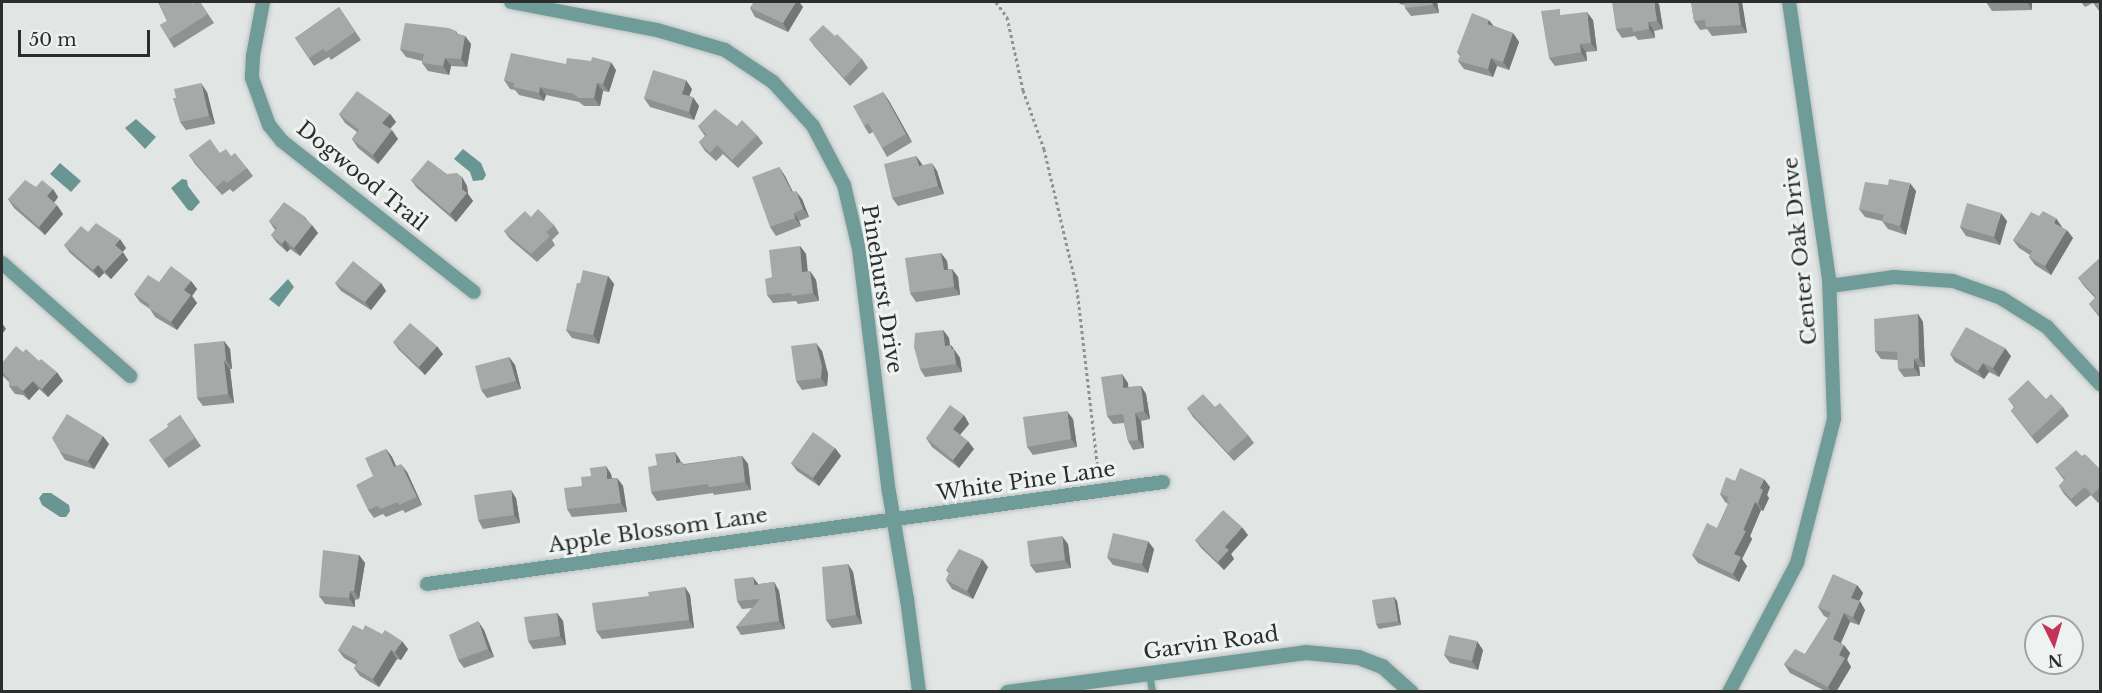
<!DOCTYPE html>
<html>
<head>
<meta charset="utf-8">
<style>
	body { margin:0 }
	#map { position:relative; width:2102px; height:693px; overflow:hidden; background:#e1e6e5; font-family:"Libre Baskerville",serif }
	div>[style] { position:absolute }
	[style*='--x'] { left:calc(var(--x)*1px); top:calc(var(--y)*1px); width:calc(var(--w)*1px); rotate:calc(var(--a)*1deg) }
	.water>* { inset:0; background:#699592 }
	.path>* { height:3px; margin-top:-1.5px; transform-origin:0; background:repeating-linear-gradient(90deg,#8e9292 0 3px,transparent 0 6px) }
	.roads { filter:drop-shadow(0 0 2px #bdc1c0) drop-shadow(0 0 2px #bdc1c0) }
	.service>* { height:7px; margin:-3.5px; padding:0 3.5px; transform-origin:3.5px; border-radius:3.5px; background:#6f9b98 }
	.minor>* { height:14px; margin:-7px; padding:0 7px; transform-origin:7px; border-radius:7px; background:#6f9b98 }
	.tertiary>* { height:15px; margin:-7.5px; padding:0 7.5px; transform-origin:7.5px; border-radius:7.5px; background:#6f9b98 }
	.wall>* { inset:0; background:#8e9291 }
	.shaded-wall>* { inset:0; background:#747776 }
	.building>* { inset:0; background:#a5aaa9 }
	span { translate:-50% -50%; white-space:nowrap; text-align:center; line-height:1.15; -webkit-text-stroke:6px #eef3f2; paint-order:stroke }
	.street-label { font-size:21px; color:#2c2e2e }
	.frame { position:absolute; inset:0; border:3px solid #2c2e2e; pointer-events:none }
	.north { position:absolute; left:2024px; top:615px; width:60px; height:60px; box-sizing:border-box; background:#eef3f2; border:2px solid #a0a4a4; border-radius:50%; rotate:175deg; font-size:16px; font-weight:700; line-height:24px; text-align:center; color:#2c2e2e }
	.north::after { content:''; display:block; margin:auto; width:21px; height:27px; background:#c33459; clip-path:polygon(50% 0,100% 100%,50% 72%,0 100%) }
	.scale { position:absolute; left:18px; top:30px; width:132px; height:27px; box-sizing:border-box; border:3px solid #2c2e2e; border-top:0; padding-left:8px; font-size:18px; line-height:21px; white-space:nowrap; color:#2c2e2e; -webkit-text-stroke:4px #eef3f2; paint-order:stroke }
</style>
</head>
<body>
<div id="map">
	<div class="water">
		<div style="clip-path:polygon(136px 119px,156px 137px,145px 149px,125px 128px)"></div>
		<div style="clip-path:polygon(463px 149px,481px 163px,486px 175px,483px 180px,473px 181px,470px 172px,454px 159px)"></div>
		<div style="clip-path:polygon(60px 163px,81px 181px,71px 192px,50px 174px)"></div>
		<div style="clip-path:polygon(182px 179px,187px 180px,188px 186px,200px 202px,192px 211px,188px 210px,171px 188px)"></div>
		<div style="clip-path:polygon(288px 279px,294px 287px,279px 307px,269px 299px)"></div>
		<div style="clip-path:polygon(43px 493px,51px 493px,69px 505px,70px 511px,66px 517px,60px 517px,42px 505px,39px 498px)"></div>
	</div>
	<div class="path">
		<div style="--x:996;--y:2;--w:19;--a:54"></div>
		<div style="--x:1007;--y:17;--w:75;--a:77.6"></div>
		<div style="--x:1023;--y:90;--w:63;--a:70.4"></div>
		<div style="--x:1044;--y:149;--w:144;--a:76.7"></div>
		<div style="--x:1077;--y:289;--w:190;--a:83.4"></div>
	</div>
	<div class="roads">
		<div class="service">
			<div style="--x:1149;--y:673;--w:19;--a:81"></div>
		</div>
		<div class="minor">
			<div style="--x:263;--y:2;--w:55;--a:100.5"></div>
			<div style="--x:253;--y:56;--w:22;--a:93"></div>
			<div style="--x:252;--y:78;--w:50;--a:70.1"></div>
			<div style="--x:269;--y:125;--w:21;--a:51"></div>
			<div style="--x:282;--y:141;--w:244;--a:38.2"></div>
			<div style="--x:511;--y:2;--w:149;--a:10.9"></div>
			<div style="--x:657;--y:30;--w:71;--a:16.4"></div>
			<div style="--x:725;--y:50;--w:58;--a:33.7"></div>
			<div style="--x:773;--y:82;--w:59;--a:47.7"></div>
			<div style="--x:813;--y:126;--w:67;--a:62.3"></div>
			<div style="--x:844;--y:185;--w:66;--a:76.8"></div>
			<div style="--x:859;--y:249;--w:245;--a:83"></div>
			<div style="--x:889;--y:492;--w:109;--a:80.5"></div>
			<div style="--x:907;--y:599;--w:94;--a:82.6"></div>
			<div style="--x:2;--y:263;--w:171;--a:41.4"></div>
			<div style="--x:1830;--y:286;--w:65;--a:-8"></div>
			<div style="--x:1894;--y:277;--w:59;--a:3.9"></div>
			<div style="--x:1953;--y:281;--w:51;--a:19.5"></div>
			<div style="--x:2001;--y:298;--w:54;--a:32.2"></div>
			<div style="--x:2047;--y:327;--w:78;--a:47.1"></div>
			<div style="--x:427;--y:584;--w:743;--a:-7.89"></div>
			<div style="--x:1729;--y:692;--w:146;--a:-62.2"></div>
			<div style="--x:1797;--y:563;--w:149;--a:-75.6"></div>
			<div style="--x:1834;--y:419;--w:140;--a:-92"></div>
			<div style="--x:1829;--y:279;--w:280;--a:-98.2"></div>
		</div>
		<div class="tertiary">
			<div style="--x:1007;--y:692;--w:301;--a:-7.6"></div>
			<div style="--x:1305;--y:652;--w:53;--a:5.4"></div>
			<div style="--x:1358;--y:657;--w:26;--a:21"></div>
			<div style="--x:1382;--y:666;--w:39;--a:42"></div>
		</div>
	</div>
	<div class="wall">
		<div style="clip-path:polygon(158px 2px,191px 2px,192px 4px,200px 2px,214px 23px,174px 48px,160px 25px,167px 21px)"></div>
		<div style="clip-path:polygon(754px 2px,799px 2px,803px 7px,788px 32px,755px 17px,750px 8px)"></div>
		<div style="clip-path:polygon(1398px 2px,1437px 2px,1439px 13px,1411px 16px,1405px 8px,1405px 5px,1400px 4px)"></div>
		<div style="clip-path:polygon(1691px 2px,1742px 2px,1747px 33px,1712px 36px,1707px 29px,1700px 30px,1694px 21px)"></div>
		<div style="clip-path:polygon(1986px 2px,2032px 2px,2032px 10px,1992px 11px)"></div>
		<div style="clip-path:polygon(2081px 2px,2100px 2px,2100px 12px,2093px 3px,2085px 7px)"></div>
		<div style="clip-path:polygon(1659px 4px,1663px 29px,1654px 31px,1655px 38px,1638px 40px,1635px 36px,1622px 38px,1616px 29px)"></div>
		<div style="clip-path:polygon(339px 7px,361px 40px,331px 60px,329px 57px,314px 66px,295px 38px)"></div>
		<div style="clip-path:polygon(1564px 15px,1593px 20px,1597px 51px,1586px 52px,1587px 61px,1555px 66px,1549px 58px)"></div>
		<div style="clip-path:polygon(1494px 26px,1513px 33px,1519px 42px,1509px 70px,1497px 66px,1493px 77px,1464px 69px,1458px 61px,1460px 56px,1457px 52px)"></div>
		<div style="clip-path:polygon(456px 31px,458px 34px,465px 36px,471px 44px,467px 67px,451px 66px,449px 75px,428px 71px,422px 63px,422px 61px,406px 57px,400px 49px)"></div>
		<div style="clip-path:polygon(809px 39px,862px 59px,868px 68px,850px 86px,815px 47px)"></div>
		<div style="clip-path:polygon(566px 64px,616px 70px,609px 92px,603px 91px,600px 106px,584px 106px,579px 102px,546px 95px,544px 101px,519px 95px,515px 90px,510px 89px,504px 80px)"></div>
		<div style="clip-path:polygon(692px 89px,689px 96px,699px 106px,694px 120px,650px 107px,644px 98px)"></div>
		<div style="clip-path:polygon(207px 92px,215px 124px,186px 130px,180px 122px)"></div>
		<div style="clip-path:polygon(883px 92px,889px 101px,912px 142px,887px 157px,882px 148px,873px 132px,869px 134px,864px 126px)"></div>
		<div style="clip-path:polygon(339px 114px,390px 114px,396px 122px,390px 129px,398px 139px,378px 164px,358px 148px,352px 139px,357px 132px,345px 123px)"></div>
		<div style="clip-path:polygon(698px 126px,737px 126px,757px 135px,763px 143px,738px 168px,723px 154px,716px 161px,705px 151px,699px 142px,705px 136px)"></div>
		<div style="clip-path:polygon(220px 153px,231px 156px,247px 168px,253px 176px,233px 192px,230px 189px,222px 195px,195px 164px,189px 155px)"></div>
		<div style="clip-path:polygon(916px 156px,922px 165px,937px 171px,944px 194px,898px 206px,892px 198px)"></div>
		<div style="clip-path:polygon(779px 167px,785px 176px,793px 192px,802px 199px,809px 217px,799px 221px,801px 226px,776px 236px,770px 227px)"></div>
		<div style="clip-path:polygon(447px 174px,462px 177px,467px 186px,468px 194px,473px 201px,456px 222px,417px 188px,411px 180px)"></div>
		<div style="clip-path:polygon(1888px 185px,1916px 191px,1906px 235px,1888px 229px,1882px 221px,1865px 217px,1859px 209px)"></div>
		<div style="clip-path:polygon(36px 187px,53px 189px,58px 197px,54px 203px,63px 214px,45px 235px,14px 208px,8px 199px)"></div>
		<div style="clip-path:polygon(304px 216px,318px 233px,300px 256px,290px 249px,287px 252px,277px 243px,271px 235px,275px 230px,269px 221px)"></div>
		<div style="clip-path:polygon(531px 217px,554px 225px,559px 233px,552px 240px,555px 245px,537px 262px,510px 239px,504px 231px)"></div>
		<div style="clip-path:polygon(2007px 221px,2000px 245px,1966px 236px,1960px 227px)"></div>
		<div style="clip-path:polygon(2062px 227px,2073px 238px,2051px 275px,2035px 265px,2029px 257px,2030px 255px,2019px 248px,2013px 240px)"></div>
		<div style="clip-path:polygon(88px 232px,126px 248px,122px 252px,128px 260px,111px 279px,104px 273px,99px 278px,70px 253px,64px 245px)"></div>
		<div style="clip-path:polygon(800px 246px,806px 254px,808px 272px,810px 271px,816px 280px,819px 301px,798px 304px,796px 301px,773px 303px,767px 295px,772px 277px)"></div>
		<div style="clip-path:polygon(941px 253px,947px 261px,948px 269px,952px 269px,958px 277px,960px 295px,916px 302px,910px 293px)"></div>
		<div style="clip-path:polygon(2100px 258px,2100px 318px,2089px 304px,2095px 298px,2084px 286px,2078px 278px)"></div>
		<div style="clip-path:polygon(608px 276px,614px 284px,599px 344px,572px 338px,566px 330px)"></div>
		<div style="clip-path:polygon(191px 281px,197px 289px,192px 296px,197px 303px,177px 330px,155px 317px,150px 309px,140px 302px,134px 294px,159px 282px)"></div>
		<div style="clip-path:polygon(335px 283px,381px 283px,386px 291px,371px 310px,341px 291px)"></div>
		<div style="clip-path:polygon(1918px 314px,1923px 322px,1925px 367px,1919px 367px,1920px 376px,1904px 377px,1898px 369px,1898px 360px,1881px 359px,1875px 351px)"></div>
		<div style="clip-path:polygon(943px 330px,949px 338px,950px 346px,951px 345px,960px 358px,962px 372px,925px 377px,920px 369px)"></div>
		<div style="clip-path:polygon(224px 341px,230px 349px,232px 369px,230px 369px,234px 403px,203px 406px,197px 398px)"></div>
		<div style="clip-path:polygon(393px 342px,443px 354px,425px 375px,399px 350px)"></div>
		<div style="clip-path:polygon(822px 351px,828px 374px,827px 386px,802px 390px,796px 381px)"></div>
		<div style="clip-path:polygon(23px 352px,39px 361px,63px 381px,48px 397px,39px 389px,29px 400px,23px 395px,15px 394px,9px 386px,9px 382px,2px 375px,2px 363px)"></div>
		<div style="clip-path:polygon(1950px 354px,2011px 356px,1999px 377px,1989px 372px,1984px 379px,1955px 362px)"></div>
		<div style="clip-path:polygon(509px 357px,515px 365px,521px 389px,487px 398px,481px 390px)"></div>
		<div style="clip-path:polygon(1128px 383px,1128px 387px,1141px 386px,1146px 394px,1150px 419px,1141px 421px,1144px 448px,1133px 450px,1128px 441px,1124px 423px,1113px 424px,1107px 416px)"></div>
		<div style="clip-path:polygon(2008px 399px,2046px 399px,2063px 407px,2069px 416px,2037px 444px,2011px 411px,2014px 407px)"></div>
		<div style="clip-path:polygon(1215px 407px,1248px 435px,1254px 443px,1234px 461px,1193px 417px,1187px 408px)"></div>
		<div style="clip-path:polygon(180px 415px,201px 446px,169px 468px,149px 440px,168px 427px)"></div>
		<div style="clip-path:polygon(964px 415px,969px 424px,960px 435px,974px 449px,959px 468px,932px 447px,926px 438px)"></div>
		<div style="clip-path:polygon(1073px 419px,1077px 447px,1033px 455px,1027px 447px)"></div>
		<div style="clip-path:polygon(109px 444px,94px 469px,65px 460px,60px 452px)"></div>
		<div style="clip-path:polygon(835px 448px,841px 456px,819px 486px,797px 471px,791px 463px)"></div>
		<div style="clip-path:polygon(386px 449px,392px 457px,396px 466px,407px 472px,422px 505px,405px 513px,403px 510px,386px 517px,383px 514px,374px 518px,368px 510px,373px 476px)"></div>
		<div style="clip-path:polygon(742px 456px,748px 464px,751px 490px,714px 495px,713px 493px,657px 501px,651px 492px,680px 460px,681px 462px,684px 464px)"></div>
		<div style="clip-path:polygon(2082px 456px,2100px 469px,2100px 501px,2098px 503px,2091px 495px,2076px 507px,2064px 494px,2059px 486px,2064px 480px,2055px 468px)"></div>
		<div style="clip-path:polygon(611px 474px,612px 478px,617px 478px,623px 486px,627px 512px,572px 517px,567px 509px,582px 486px)"></div>
		<div style="clip-path:polygon(1735px 481px,1770px 487px,1767px 495px,1769px 498px,1763px 511px,1761px 510px,1750px 536px,1752px 539px,1742px 559px,1747px 566px,1739px 582px,1698px 563px,1692px 555px,1717px 528px,1728px 504px,1725px 502px,1720px 494px)"></div>
		<div style="clip-path:polygon(516px 498px,520px 523px,483px 529px,478px 520px)"></div>
		<div style="clip-path:polygon(1248px 535px,1231px 554px,1234px 559px,1224px 570px,1201px 548px,1195px 540px)"></div>
		<div style="clip-path:polygon(1068px 544px,1071px 568px,1036px 573px,1030px 565px)"></div>
		<div style="clip-path:polygon(1154px 549px,1148px 573px,1113px 565px,1107px 557px)"></div>
		<div style="clip-path:polygon(359px 555px,365px 563px,359px 599px,355px 600px,355px 607px,325px 604px,319px 596px)"></div>
		<div style="clip-path:polygon(848px 564px,853px 572px,862px 624px,832px 628px,826px 620px)"></div>
		<div style="clip-path:polygon(988px 567px,973px 599px,952px 589px,946px 580px,949px 573px,946px 570px)"></div>
		<div style="clip-path:polygon(774px 582px,779px 591px,785px 629px,741px 635px,736px 627px,752px 608px,742px 609px,737px 601px,759px 584px)"></div>
		<div style="clip-path:polygon(1857px 585px,1863px 593px,1859px 601px,1865px 610px,1859px 625px,1850px 622px,1841px 643px,1850px 653px,1847px 660px,1851px 667px,1836px 692px,1827px 692px,1790px 673px,1784px 664px,1805px 654px,1828px 618px,1824px 616px,1818px 607px)"></div>
		<div style="clip-path:polygon(685px 587px,690px 595px,694px 628px,602px 639px,596px 631px,649px 596px)"></div>
		<div style="clip-path:polygon(1394px 597px,1397px 601px,1401px 625px,1379px 629px,1376px 624px)"></div>
		<div style="clip-path:polygon(557px 613px,563px 621px,566px 645px,533px 649px,528px 641px)"></div>
		<div style="clip-path:polygon(363px 630px,408px 649px,401px 660px,397px 659px,379px 687px,360px 676px,354px 668px,356px 665px,344px 658px,338px 650px)"></div>
		<div style="clip-path:polygon(484px 630px,494px 657px,464px 668px,458px 660px)"></div>
		<div style="clip-path:polygon(1483px 650px,1478px 670px,1450px 663px,1444px 655px)"></div>
	</div>
	<div class="shaded-wall">
		<div style="clip-path:polygon(796px 2px,799px 2px,803px 7px,788px 32px,783px 23px)"></div>
		<div style="clip-path:polygon(1432px 2px,1437px 2px,1439px 13px,1433px 5px)"></div>
		<div style="clip-path:polygon(1654px 2px,1657px 2px,1659px 4px,1663px 29px,1657px 21px)"></div>
		<div style="clip-path:polygon(1738px 2px,1742px 2px,1747px 33px,1741px 25px)"></div>
		<div style="clip-path:polygon(2027px 2px,2032px 2px,2032px 10px)"></div>
		<div style="clip-path:polygon(1587px 12px,1593px 20px,1597px 51px,1591px 43px)"></div>
		<div style="clip-path:polygon(1489px 20px,1495px 28px,1487px 24px)"></div>
		<div style="clip-path:polygon(1648px 22px,1654px 31px,1655px 38px,1649px 29px)"></div>
		<div style="clip-path:polygon(1513px 33px,1519px 42px,1509px 70px,1503px 62px)"></div>
		<div style="clip-path:polygon(465px 36px,471px 44px,467px 67px,461px 59px)"></div>
		<div style="clip-path:polygon(1580px 44px,1586px 52px,1587px 61px,1581px 52px)"></div>
		<div style="clip-path:polygon(445px 58px,451px 66px,449px 75px,443px 66px)"></div>
		<div style="clip-path:polygon(1491px 58px,1497px 66px,1493px 77px,1488px 69px)"></div>
		<div style="clip-path:polygon(611px 62px,616px 70px,609px 92px,603px 84px)"></div>
		<div style="clip-path:polygon(686px 80px,692px 89px,687px 102px,682px 94px)"></div>
		<div style="clip-path:polygon(201px 83px,207px 92px,215px 124px,209px 116px)"></div>
		<div style="clip-path:polygon(597px 83px,603px 91px,600px 106px,594px 98px)"></div>
		<div style="clip-path:polygon(540px 87px,546px 95px,544px 101px,539px 93px)"></div>
		<div style="clip-path:polygon(883px 92px,889px 101px,912px 142px,906px 134px)"></div>
		<div style="clip-path:polygon(693px 97px,699px 106px,694px 120px,689px 112px)"></div>
		<div style="clip-path:polygon(390px 114px,396px 122px,388px 131px,382px 123px)"></div>
		<div style="clip-path:polygon(392px 130px,398px 139px,378px 164px,373px 155px)"></div>
		<div style="clip-path:polygon(916px 156px,922px 164px,924px 174px,919px 166px)"></div>
		<div style="clip-path:polygon(932px 163px,937px 171px,944px 194px,938px 186px)"></div>
		<div style="clip-path:polygon(779px 167px,785px 176px,797px 201px,792px 192px)"></div>
		<div style="clip-path:polygon(462px 177px,467px 186px,468px 194px,473px 201px,456px 222px,450px 214px,462px 189px)"></div>
		<div style="clip-path:polygon(1910px 183px,1916px 191px,1906px 235px,1900px 226px)"></div>
		<div style="clip-path:polygon(53px 189px,58px 197px,53px 204px,47px 196px)"></div>
		<div style="clip-path:polygon(796px 191px,802px 199px,809px 217px,803px 209px)"></div>
		<div style="clip-path:polygon(57px 205px,63px 214px,45px 235px,39px 227px)"></div>
		<div style="clip-path:polygon(794px 213px,799px 221px,801px 226px,795px 218px)"></div>
		<div style="clip-path:polygon(2001px 213px,2007px 221px,2000px 245px,1994px 237px)"></div>
		<div style="clip-path:polygon(2056px 218px,2062px 227px,2059px 231px,2054px 223px)"></div>
		<div style="clip-path:polygon(312px 225px,318px 233px,300px 256px,294px 248px)"></div>
		<div style="clip-path:polygon(2067px 230px,2073px 238px,2051px 275px,2045px 266px)"></div>
		<div style="clip-path:polygon(120px 239px,126px 248px,121px 254px,115px 245px)"></div>
		<div style="clip-path:polygon(285px 240px,290px 249px,287px 252px,282px 244px)"></div>
		<div style="clip-path:polygon(800px 246px,806px 254px,808px 280px,802px 272px)"></div>
		<div style="clip-path:polygon(123px 252px,128px 260px,111px 279px,105px 271px)"></div>
		<div style="clip-path:polygon(941px 253px,947px 261px,949px 278px,944px 270px)"></div>
		<div style="clip-path:polygon(98px 265px,104px 273px,99px 278px,93px 270px)"></div>
		<div style="clip-path:polygon(952px 269px,958px 277px,960px 295px,954px 287px)"></div>
		<div style="clip-path:polygon(810px 271px,816px 280px,819px 301px,813px 293px)"></div>
		<div style="clip-path:polygon(608px 276px,614px 284px,599px 344px,593px 335px)"></div>
		<div style="clip-path:polygon(191px 281px,197px 289px,192px 296px,197px 303px,177px 330px,171px 322px,184px 290px)"></div>
		<div style="clip-path:polygon(381px 283px,386px 291px,371px 310px,365px 302px)"></div>
		<div style="clip-path:polygon(1918px 314px,1923px 322px,1925px 367px,1919px 358px)"></div>
		<div style="clip-path:polygon(2px 323px,6px 329px,2px 334px)"></div>
		<div style="clip-path:polygon(943px 330px,949px 338px,951px 354px,945px 346px)"></div>
		<div style="clip-path:polygon(224px 341px,230px 349px,232px 369px,226px 360px)"></div>
		<div style="clip-path:polygon(816px 343px,822px 351px,828px 374px,827px 386px,821px 378px)"></div>
		<div style="clip-path:polygon(951px 345px,960px 358px,962px 372px,956px 364px)"></div>
		<div style="clip-path:polygon(437px 346px,443px 354px,425px 375px,419px 367px)"></div>
		<div style="clip-path:polygon(2005px 348px,2011px 356px,1999px 377px,1993px 368px)"></div>
		<div style="clip-path:polygon(509px 357px,515px 365px,521px 389px,516px 381px)"></div>
		<div style="clip-path:polygon(1914px 359px,1919px 367px,1920px 376px,1914px 368px)"></div>
		<div style="clip-path:polygon(224px 361px,230px 369px,234px 403px,228px 394px)"></div>
		<div style="clip-path:polygon(1983px 363px,1989px 372px,1984px 379px,1978px 371px)"></div>
		<div style="clip-path:polygon(57px 372px,63px 381px,48px 397px,42px 389px)"></div>
		<div style="clip-path:polygon(1122px 374px,1128px 383px,1129px 396px,1123px 388px)"></div>
		<div style="clip-path:polygon(33px 381px,39px 389px,29px 400px,23px 391px)"></div>
		<div style="clip-path:polygon(1141px 386px,1146px 394px,1150px 419px,1144px 411px)"></div>
		<div style="clip-path:polygon(1067px 411px,1073px 419px,1077px 447px,1071px 439px)"></div>
		<div style="clip-path:polygon(1135px 413px,1141px 421px,1144px 448px,1138px 440px)"></div>
		<div style="clip-path:polygon(964px 415px,969px 424px,958px 437px,953px 429px)"></div>
		<div style="clip-path:polygon(103px 436px,109px 444px,94px 469px,88px 461px)"></div>
		<div style="clip-path:polygon(968px 441px,974px 449px,959px 468px,953px 460px)"></div>
		<div style="clip-path:polygon(835px 448px,841px 456px,819px 486px,813px 478px)"></div>
		<div style="clip-path:polygon(386px 449px,392px 457px,400px 475px,394px 467px)"></div>
		<div style="clip-path:polygon(675px 452px,680px 460px,682px 471px,676px 463px)"></div>
		<div style="clip-path:polygon(742px 456px,748px 464px,751px 490px,745px 482px)"></div>
		<div style="clip-path:polygon(401px 464px,407px 472px,422px 505px,417px 497px)"></div>
		<div style="clip-path:polygon(606px 466px,611px 474px,613px 487px,607px 479px)"></div>
		<div style="clip-path:polygon(617px 478px,623px 486px,627px 512px,621px 503px)"></div>
		<div style="clip-path:polygon(1764px 479px,1770px 487px,1767px 495px,1769px 498px,1763px 511px,1758px 503px,1760px 488px)"></div>
		<div style="clip-path:polygon(511px 490px,516px 498px,520px 523px,514px 515px)"></div>
		<div style="clip-path:polygon(1755px 502px,1761px 510px,1750px 536px,1752px 539px,1742px 559px,1747px 566px,1739px 582px,1733px 574px,1734px 554px)"></div>
		<div style="clip-path:polygon(1242px 527px,1248px 535px,1231px 554px,1234px 559px,1224px 570px,1218px 562px,1225px 547px)"></div>
		<div style="clip-path:polygon(1062px 536px,1068px 544px,1071px 568px,1065px 560px)"></div>
		<div style="clip-path:polygon(1148px 541px,1154px 549px,1148px 573px,1142px 564px)"></div>
		<div style="clip-path:polygon(359px 555px,365px 563px,359px 599px,354px 591px)"></div>
		<div style="clip-path:polygon(982px 559px,988px 567px,973px 599px,967px 591px)"></div>
		<div style="clip-path:polygon(848px 564px,853px 572px,862px 624px,856px 615px)"></div>
		<div style="clip-path:polygon(753px 577px,759px 585px,754px 585px)"></div>
		<div style="clip-path:polygon(774px 582px,779px 591px,785px 629px,779px 621px)"></div>
		<div style="clip-path:polygon(1857px 585px,1863px 593px,1857px 606px,1851px 598px)"></div>
		<div style="clip-path:polygon(685px 587px,690px 595px,694px 628px,689px 620px)"></div>
		<div style="clip-path:polygon(350px 591px,355px 600px,355px 607px,349px 598px)"></div>
		<div style="clip-path:polygon(1394px 597px,1397px 601px,1401px 625px,1398px 621px)"></div>
		<div style="clip-path:polygon(1860px 601px,1865px 610px,1859px 625px,1853px 617px)"></div>
		<div style="clip-path:polygon(557px 613px,563px 621px,566px 645px,560px 636px)"></div>
		<div style="clip-path:polygon(1844px 613px,1850px 622px,1839px 647px,1833px 639px)"></div>
		<div style="clip-path:polygon(478px 621px,484px 630px,494px 657px,488px 649px)"></div>
		<div style="clip-path:polygon(402px 641px,408px 649px,401px 660px,395px 652px)"></div>
		<div style="clip-path:polygon(1477px 641px,1483px 650px,1478px 670px,1472px 661px)"></div>
		<div style="clip-path:polygon(1844px 645px,1850px 653px,1847px 660px,1851px 667px,1836px 692px,1831px 692px,1828px 687px,1839px 655px)"></div>
		<div style="clip-path:polygon(391px 650px,397px 659px,379px 687px,373px 679px)"></div>
	</div>
	<div class="building">
		<div style="clip-path:polygon(158px 2px,190px 2px,192px 4px,195px 2px,200px 2px,208px 14px,169px 39px,160px 25px,167px 21px)"></div>
		<div style="clip-path:polygon(754px 2px,796px 2px,783px 23px,750px 8px)"></div>
		<div style="clip-path:polygon(1404px 2px,1432px 2px,1433px 5px,1405px 8px)"></div>
		<div style="clip-path:polygon(1612px 2px,1654px 2px,1657px 21px,1648px 22px,1649px 29px,1633px 32px,1632px 27px,1616px 29px)"></div>
		<div style="clip-path:polygon(1691px 2px,1738px 2px,1741px 25px,1706px 27px,1705px 20px,1694px 21px)"></div>
		<div style="clip-path:polygon(1986px 2px,2027px 2px,1986px 3px)"></div>
		<div style="clip-path:polygon(339px 7px,355px 32px,326px 52px,323px 49px,309px 58px,295px 38px)"></div>
		<div style="clip-path:polygon(1560px 9px,1560px 15px,1587px 12px,1591px 43px,1580px 44px,1581px 52px,1549px 58px,1541px 11px)"></div>
		<div style="clip-path:polygon(1472px 13px,1489px 20px,1487px 24px,1513px 33px,1503px 62px,1491px 58px,1488px 69px,1458px 61px,1461px 54px,1457px 52px)"></div>
		<div style="clip-path:polygon(405px 23px,449px 28px,456px 31px,456px 34px,465px 36px,461px 59px,445px 58px,443px 66px,422px 63px,424px 54px,400px 49px)"></div>
		<div style="clip-path:polygon(823px 25px,835px 36px,837px 34px,862px 59px,844px 78px,809px 39px)"></div>
		<div style="clip-path:polygon(511px 53px,566px 64px,567px 58px,591px 61px,592px 57px,611px 62px,603px 84px,597px 83px,594px 98px,578px 98px,574px 94px,540px 87px,539px 93px,513px 87px,514px 83px,504px 80px)"></div>
		<div style="clip-path:polygon(653px 70px,686px 80px,682px 94px,693px 97px,689px 112px,644px 98px)"></div>
		<div style="clip-path:polygon(201px 83px,209px 116px,180px 122px,173px 98px,176px 98px,174px 89px)"></div>
		<div style="clip-path:polygon(357px 91px,390px 114px,382px 123px,392px 130px,373px 155px,352px 139px,359px 130px,339px 114px)"></div>
		<div style="clip-path:polygon(883px 92px,906px 134px,882px 148px,868px 123px,864px 126px,853px 106px)"></div>
		<div style="clip-path:polygon(715px 109px,737px 126px,742px 120px,757px 135px,732px 160px,717px 145px,710px 153px,699px 142px,707px 135px,698px 126px)"></div>
		<div style="clip-path:polygon(210px 139px,220px 153px,226px 149px,231px 156px,235px 153px,247px 168px,227px 183px,224px 180px,216px 187px,189px 155px)"></div>
		<div style="clip-path:polygon(916px 156px,919px 166px,932px 163px,938px 186px,892px 198px,884px 164px)"></div>
		<div style="clip-path:polygon(428px 160px,447px 174px,457px 173px,462px 177px,462px 189px,467px 193px,450px 214px,411px 180px)"></div>
		<div style="clip-path:polygon(779px 167px,792px 192px,796px 191px,803px 209px,794px 213px,795px 218px,770px 227px,752px 177px)"></div>
		<div style="clip-path:polygon(1889px 179px,1910px 183px,1900px 226px,1882px 221px,1884px 215px,1859px 209px,1865px 182px,1888px 185px)"></div>
		<div style="clip-path:polygon(25px 180px,36px 187px,42px 180px,53px 189px,47px 196px,57px 205px,39px 227px,8px 199px)"></div>
		<div style="clip-path:polygon(284px 202px,304px 216px,303px 217px,312px 225px,294px 248px,285px 240px,282px 244px,271px 235px,277px 228px,269px 221px)"></div>
		<div style="clip-path:polygon(1967px 203px,2001px 213px,1994px 237px,1960px 227px)"></div>
		<div style="clip-path:polygon(538px 209px,554px 225px,546px 232px,550px 236px,531px 254px,504px 231px,525px 211px,531px 217px)"></div>
		<div style="clip-path:polygon(2043px 211px,2056px 218px,2054px 223px,2067px 230px,2045px 266px,2029px 257px,2032px 251px,2013px 240px,2031px 212px,2039px 216px)"></div>
		<div style="clip-path:polygon(96px 223px,120px 239px,115px 245px,123px 252px,105px 271px,98px 265px,93px 270px,64px 245px,81px 226px,88px 232px)"></div>
		<div style="clip-path:polygon(800px 246px,802px 272px,810px 271px,813px 293px,792px 296px,791px 293px,767px 295px,765px 279px,772px 277px,769px 250px)"></div>
		<div style="clip-path:polygon(941px 253px,944px 270px,952px 269px,954px 287px,910px 293px,905px 258px)"></div>
		<div style="clip-path:polygon(2100px 258px,2100px 316px,2089px 304px,2096px 297px,2078px 278px)"></div>
		<div style="clip-path:polygon(353px 261px,381px 283px,365px 302px,335px 283px)"></div>
		<div style="clip-path:polygon(171px 266px,191px 281px,184px 290px,191px 295px,171px 322px,149px 308px,149px 304px,134px 294px,148px 275px,159px 282px)"></div>
		<div style="clip-path:polygon(583px 270px,608px 276px,593px 335px,566px 330px,577px 283px,580px 283px)"></div>
		<div style="clip-path:polygon(1918px 314px,1919px 358px,1914px 359px,1914px 368px,1898px 369px,1897px 352px,1875px 351px,1874px 319px)"></div>
		<div style="clip-path:polygon(410px 323px,437px 346px,419px 367px,393px 342px)"></div>
		<div style="clip-path:polygon(1966px 327px,2005px 348px,1993px 368px,1983px 363px,1978px 371px,1950px 354px)"></div>
		<div style="clip-path:polygon(943px 330px,945px 346px,951px 345px,951px 349px,954px 349px,956px 364px,920px 369px,914px 347px,915px 333px)"></div>
		<div style="clip-path:polygon(224px 341px,226px 360px,224px 361px,228px 394px,197px 398px,194px 344px)"></div>
		<div style="clip-path:polygon(816px 343px,822px 366px,821px 378px,796px 381px,791px 346px)"></div>
		<div style="clip-path:polygon(16px 346px,23px 352px,26px 349px,39px 361px,41px 359px,57px 372px,42px 389px,33px 381px,23px 391px,17px 386px,9px 386px,9px 379px,2px 372px,2px 363px)"></div>
		<div style="clip-path:polygon(509px 357px,516px 381px,481px 390px,475px 366px)"></div>
		<div style="clip-path:polygon(1122px 374px,1123px 388px,1141px 386px,1144px 411px,1135px 413px,1138px 440px,1128px 441px,1123px 414px,1107px 416px,1101px 377px)"></div>
		<div style="clip-path:polygon(2028px 380px,2046px 399px,2051px 394px,2063px 407px,2032px 436px,2011px 411px,2015px 407px,2008px 399px)"></div>
		<div style="clip-path:polygon(1203px 394px,1215px 407px,1220px 403px,1248px 435px,1228px 453px,1187px 408px)"></div>
		<div style="clip-path:polygon(950px 405px,964px 415px,953px 429px,968px 441px,953px 460px,926px 438px)"></div>
		<div style="clip-path:polygon(1067px 411px,1071px 439px,1027px 447px,1023px 417px)"></div>
		<div style="clip-path:polygon(67px 414px,103px 436px,88px 461px,60px 452px,52px 438px)"></div>
		<div style="clip-path:polygon(180px 415px,195px 438px,163px 460px,149px 440px,168px 427px,167px 424px)"></div>
		<div style="clip-path:polygon(813px 432px,835px 448px,813px 478px,791px 463px)"></div>
		<div style="clip-path:polygon(386px 449px,394px 467px,401px 464px,417px 497px,399px 505px,398px 502px,380px 509px,378px 506px,368px 510px,356px 485px,373px 476px,365px 458px)"></div>
		<div style="clip-path:polygon(2076px 450px,2082px 456px,2085px 454px,2100px 469px,2100px 487px,2092px 495px,2085px 487px,2071px 499px,2059px 486px,2065px 479px,2055px 468px)"></div>
		<div style="clip-path:polygon(675px 452px,676px 463px,683px 462px,683px 465px,742px 456px,745px 482px,709px 487px,708px 484px,651px 492px,648px 467px,657px 465px,655px 454px)"></div>
		<div style="clip-path:polygon(606px 466px,607px 479px,617px 478px,621px 503px,567px 509px,564px 488px,582px 486px,581px 477px,591px 476px,590px 468px)"></div>
		<div style="clip-path:polygon(1740px 468px,1764px 479px,1760px 488px,1763px 490px,1758px 503px,1755px 502px,1743px 530px,1746px 531px,1734px 554px,1741px 557px,1733px 574px,1692px 555px,1707px 523px,1717px 528px,1729px 503px,1727px 501px,1728px 497px,1720px 494px,1726px 477px,1735px 481px)"></div>
		<div style="clip-path:polygon(511px 490px,514px 515px,478px 520px,474px 495px)"></div>
		<div style="clip-path:polygon(1223px 510px,1242px 527px,1225px 547px,1229px 550px,1218px 562px,1195px 540px)"></div>
		<div style="clip-path:polygon(1113px 533px,1148px 541px,1142px 564px,1107px 557px)"></div>
		<div style="clip-path:polygon(1062px 536px,1065px 560px,1030px 565px,1027px 541px)"></div>
		<div style="clip-path:polygon(959px 549px,982px 559px,967px 591px,946px 580px,950px 571px,946px 570px)"></div>
		<div style="clip-path:polygon(323px 550px,359px 555px,354px 591px,350px 591px,349px 598px,319px 596px)"></div>
		<div style="clip-path:polygon(848px 564px,856px 615px,826px 620px,822px 567px)"></div>
		<div style="clip-path:polygon(1833px 574px,1857px 585px,1851px 598px,1860px 601px,1853px 617px,1844px 613px,1833px 639px,1844px 645px,1839px 655px,1845px 658px,1828px 687px,1784px 664px,1795px 649px,1805px 654px,1831px 613px,1818px 607px)"></div>
		<div style="clip-path:polygon(753px 577px,754px 585px,774px 582px,779px 621px,736px 627px,760px 599px,737px 601px,734px 579px)"></div>
		<div style="clip-path:polygon(685px 587px,689px 620px,596px 631px,592px 603px,649px 596px,648px 592px)"></div>
		<div style="clip-path:polygon(1394px 597px,1398px 621px,1376px 624px,1372px 600px)"></div>
		<div style="clip-path:polygon(557px 613px,560px 636px,528px 641px,524px 617px)"></div>
		<div style="clip-path:polygon(478px 621px,488px 649px,458px 660px,449px 635px)"></div>
		<div style="clip-path:polygon(353px 625px,363px 630px,365px 625px,382px 634px,385px 630px,402px 641px,395px 652px,391px 650px,373px 679px,354px 668px,358px 661px,338px 650px)"></div>
		<div style="clip-path:polygon(1449px 635px,1477px 641px,1472px 661px,1444px 655px)"></div>
	</div>
	<div class="street-label">
		<span style="left:362px;top:176px;rotate:39deg">Dogwood Trail</span>
		<span style="left:1800px;top:251px;rotate:-96deg">Center Oak Drive</span>
		<span style="left:882px;top:289px;rotate:81deg">Pinehurst Drive</span>
		<span style="left:1026px;top:481px;rotate:-8deg">White Pine Lane</span>
		<span style="left:658px;top:530px;rotate:-8deg">Apple Blossom Lane</span>
		<span style="left:1211px;top:643px;rotate:-8deg">Garvin Road</span>
	</div>
	<div class="frame"></div>
	<div class="north">N</div>
	<div class="scale">50 m</div>
</div>
</body>
</html>
